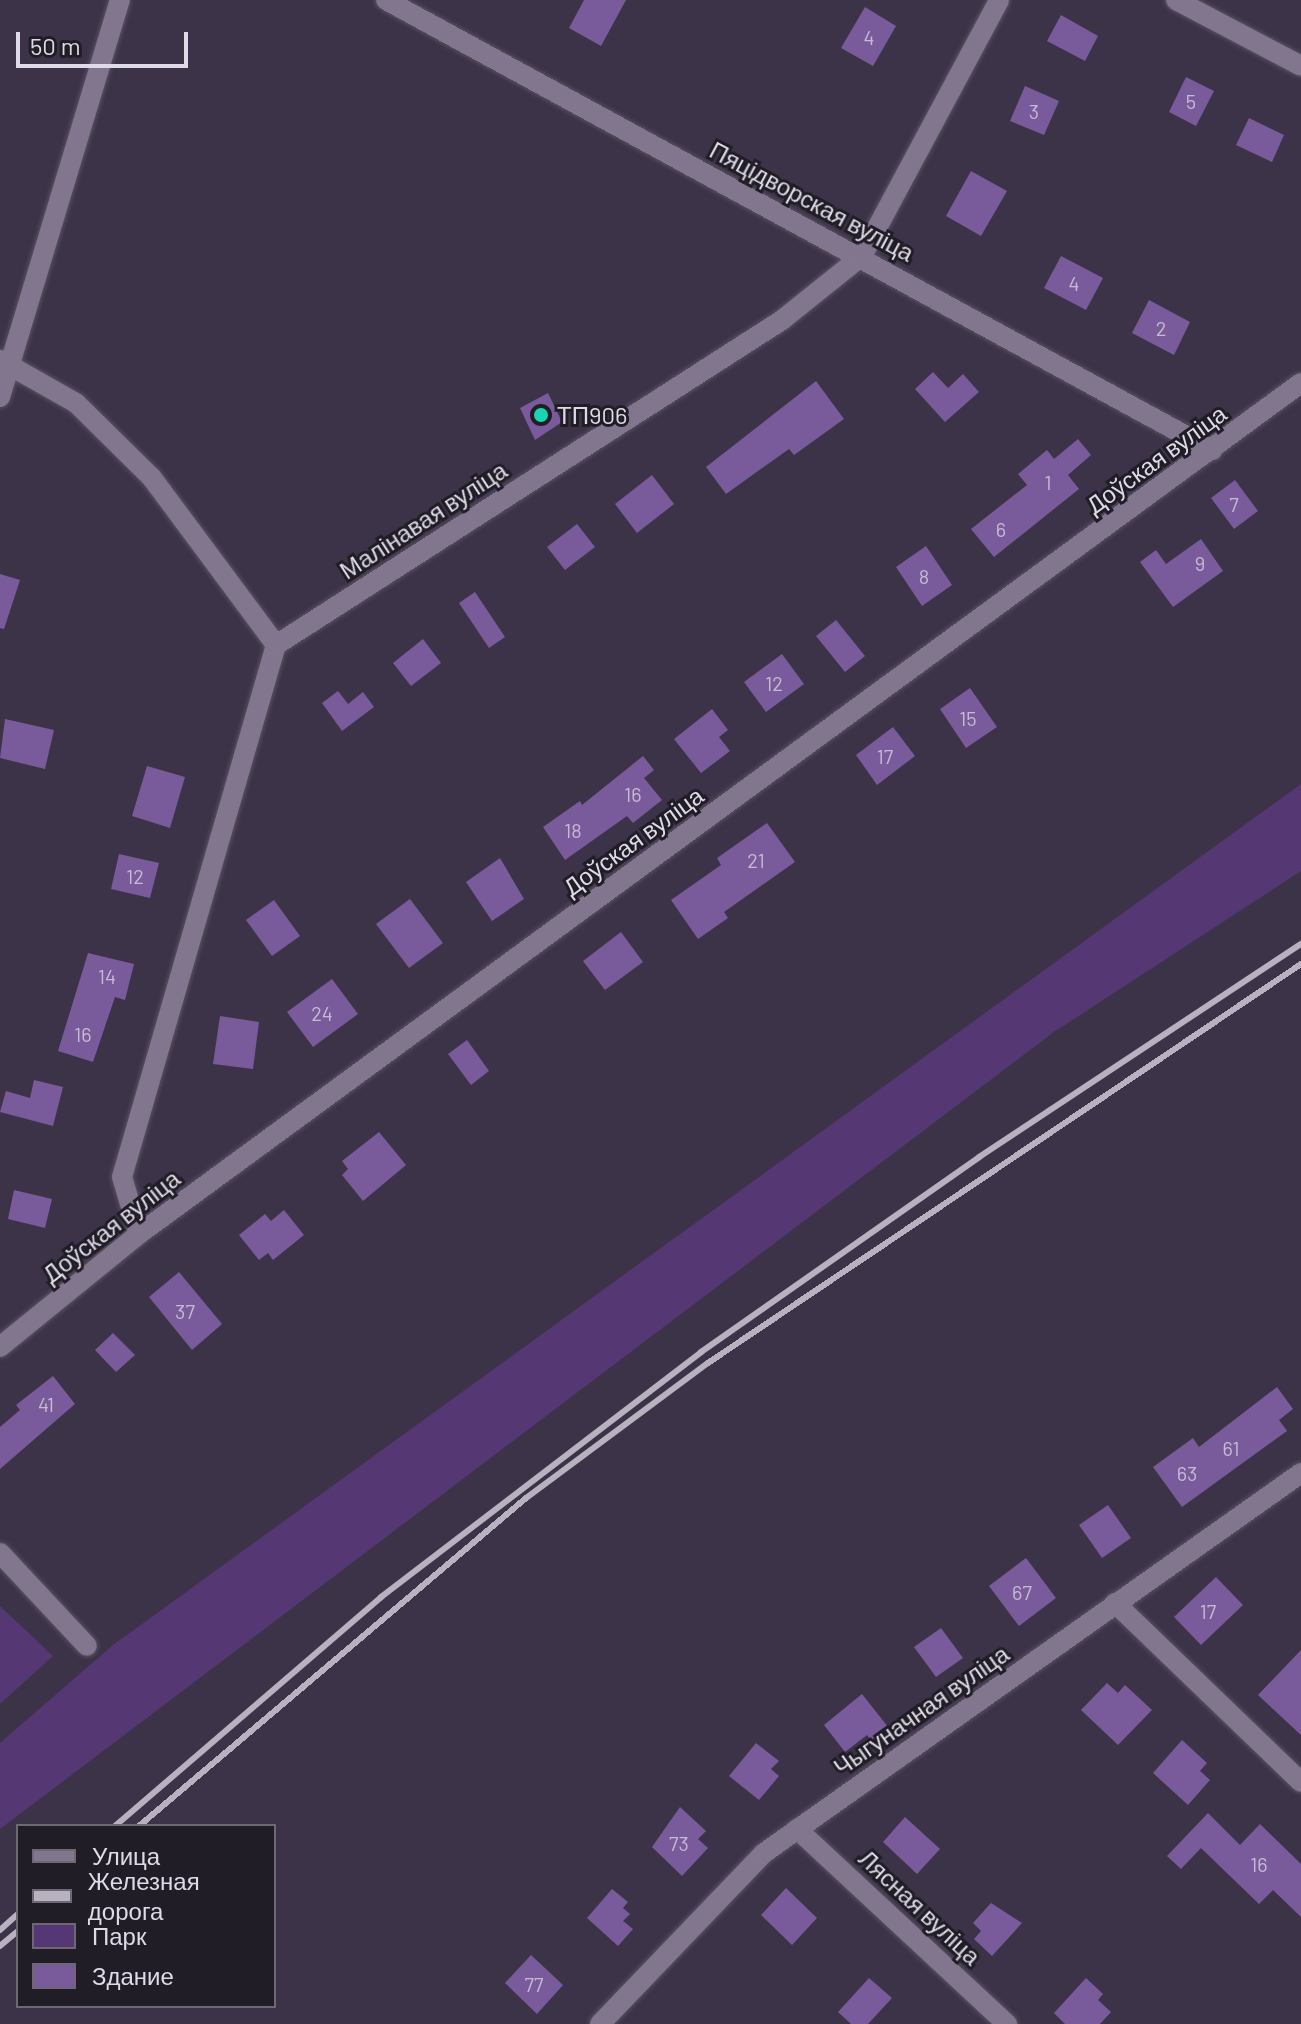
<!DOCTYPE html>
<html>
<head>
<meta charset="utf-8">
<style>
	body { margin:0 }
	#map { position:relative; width:1301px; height:2024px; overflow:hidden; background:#3c3348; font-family:Barlow,sans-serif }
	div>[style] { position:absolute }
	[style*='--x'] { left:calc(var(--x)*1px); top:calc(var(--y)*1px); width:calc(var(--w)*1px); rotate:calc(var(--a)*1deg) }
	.green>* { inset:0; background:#543773 }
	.building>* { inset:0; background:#795b9b }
	.roads { filter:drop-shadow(0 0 2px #585062) drop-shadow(0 0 2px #585062) }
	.minor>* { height:20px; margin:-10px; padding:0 10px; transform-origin:10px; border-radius:10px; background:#81768e }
	.rail>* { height:6px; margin:-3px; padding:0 3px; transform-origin:3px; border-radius:3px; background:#b7b1c0 }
	.dots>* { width:22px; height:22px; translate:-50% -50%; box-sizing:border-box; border:4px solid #211d27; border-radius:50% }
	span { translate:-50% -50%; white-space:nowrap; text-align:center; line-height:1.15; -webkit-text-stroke:6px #211d27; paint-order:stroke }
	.number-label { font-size:20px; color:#c6bad4 }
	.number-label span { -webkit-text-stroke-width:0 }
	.street-label { font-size:24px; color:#dfdae7 }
	.poi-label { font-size:24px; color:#dfdae7 }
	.left { translate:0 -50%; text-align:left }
	.legend { position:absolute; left:16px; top:1824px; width:260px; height:184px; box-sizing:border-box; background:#211d27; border:2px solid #6d6974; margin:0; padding:10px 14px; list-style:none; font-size:24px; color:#dfdae7 }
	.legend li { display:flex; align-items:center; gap:16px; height:40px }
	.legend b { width:40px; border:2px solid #6d6974 }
	.scale { position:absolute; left:16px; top:32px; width:172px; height:36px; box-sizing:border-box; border:4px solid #dfdae7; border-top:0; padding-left:10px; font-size:24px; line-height:28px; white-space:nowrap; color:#dfdae7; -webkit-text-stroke:6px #211d27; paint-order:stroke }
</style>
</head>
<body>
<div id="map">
	<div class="green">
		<div style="clip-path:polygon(1301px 784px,1301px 871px,1054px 1032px,0 1829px,0 1743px,113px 1645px)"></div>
		<div style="clip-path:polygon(0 1606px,53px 1656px,0 1704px)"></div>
	</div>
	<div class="building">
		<div style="clip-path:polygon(584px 0,626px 0,601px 46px,569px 28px)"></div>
		<div style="clip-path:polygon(865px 7px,896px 26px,873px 66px,841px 48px)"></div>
		<div style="clip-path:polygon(1061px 15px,1098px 36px,1085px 61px,1047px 41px)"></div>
		<div style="clip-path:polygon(1186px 77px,1214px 91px,1196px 126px,1169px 112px)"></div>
		<div style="clip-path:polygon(1025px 86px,1059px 101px,1044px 135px,1010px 121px)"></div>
		<div style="clip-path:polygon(1249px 118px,1284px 135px,1272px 162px,1236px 145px)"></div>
		<div style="clip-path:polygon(971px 171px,1007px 191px,981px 236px,946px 216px)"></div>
		<div style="clip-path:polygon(1061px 256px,1103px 278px,1086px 310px,1044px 288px)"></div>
		<div style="clip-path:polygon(1149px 300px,1190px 322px,1174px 355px,1132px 333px)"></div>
		<div style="clip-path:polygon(933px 372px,948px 388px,963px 374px,979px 392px,945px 422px,915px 389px)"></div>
		<div style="clip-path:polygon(816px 381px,844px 419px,794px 455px,789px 449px,726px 494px,706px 467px)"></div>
		<div style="clip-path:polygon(548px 393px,562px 422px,535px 440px,520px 408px)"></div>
		<div style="clip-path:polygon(1078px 439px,1091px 455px,1068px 475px,1079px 489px,994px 557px,971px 529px,1027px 485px,1018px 474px,1047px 450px,1054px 459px)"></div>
		<div style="clip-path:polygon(652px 475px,674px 504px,637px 533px,615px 504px)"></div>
		<div style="clip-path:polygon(1235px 480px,1258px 511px,1234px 529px,1211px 498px)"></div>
		<div style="clip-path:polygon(577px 524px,595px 547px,565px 570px,547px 547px)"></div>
		<div style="clip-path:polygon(1201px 539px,1223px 571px,1173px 607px,1140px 562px,1156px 550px,1166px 564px)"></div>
		<div style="clip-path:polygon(926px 546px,952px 585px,922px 606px,896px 567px)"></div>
		<div style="clip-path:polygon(0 574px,20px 580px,4px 629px,0 628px)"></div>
		<div style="clip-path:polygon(475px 592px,505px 637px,489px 648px,459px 603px)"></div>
		<div style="clip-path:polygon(836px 620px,865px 656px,845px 672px,816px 636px)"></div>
		<div style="clip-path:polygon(423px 639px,441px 663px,411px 686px,393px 663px)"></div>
		<div style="clip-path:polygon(782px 654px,804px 684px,766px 712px,744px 682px)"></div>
		<div style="clip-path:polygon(970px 688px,997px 727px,966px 748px,940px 709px)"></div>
		<div style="clip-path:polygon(338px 691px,348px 704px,363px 692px,374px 707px,342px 731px,322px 703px)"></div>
		<div style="clip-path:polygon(712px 709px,728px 730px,719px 737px,730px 751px,701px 773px,674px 739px)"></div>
		<div style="clip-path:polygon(5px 719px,54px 730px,45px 769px,0 758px)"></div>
		<div style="clip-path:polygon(893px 727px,915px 756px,877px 785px,856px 755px)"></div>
		<div style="clip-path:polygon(643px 756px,654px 770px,644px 778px,662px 800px,633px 823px,627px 816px,565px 860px,543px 827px,580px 801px,582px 805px)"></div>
		<div style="clip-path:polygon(147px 766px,185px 777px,170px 828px,132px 816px)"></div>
		<div style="clip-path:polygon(767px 823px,795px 862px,724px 912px,728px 918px,698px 939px,671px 900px,721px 865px,717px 858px)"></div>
		<div style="clip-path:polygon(119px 854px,159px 863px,150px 898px,111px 889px)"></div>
		<div style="clip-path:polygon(500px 858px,524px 899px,492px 921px,466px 882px)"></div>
		<div style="clip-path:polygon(410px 899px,443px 943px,409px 968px,376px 924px)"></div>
		<div style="clip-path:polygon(274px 900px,300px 936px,272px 956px,246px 920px)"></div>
		<div style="clip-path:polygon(621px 932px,643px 962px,605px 990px,583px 961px)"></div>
		<div style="clip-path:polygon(88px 953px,134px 964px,125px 1000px,115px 997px,93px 1062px,58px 1051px)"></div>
		<div style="clip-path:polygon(332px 979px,358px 1014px,313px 1047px,287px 1012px)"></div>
		<div style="clip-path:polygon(220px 1016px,259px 1022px,253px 1069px,213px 1064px)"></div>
		<div style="clip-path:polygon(467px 1040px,489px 1071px,471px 1085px,448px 1054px)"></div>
		<div style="clip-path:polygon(34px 1080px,63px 1087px,53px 1126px,0 1112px,6px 1091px,30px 1098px)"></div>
		<div style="clip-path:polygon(379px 1132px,406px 1165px,363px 1201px,342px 1175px,348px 1169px,342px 1161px)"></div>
		<div style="clip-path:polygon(14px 1190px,52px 1199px,45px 1228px,8px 1219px)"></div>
		<div style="clip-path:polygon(284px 1210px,304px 1235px,273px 1260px,268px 1253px,259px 1260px,239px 1235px,265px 1214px,271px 1221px)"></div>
		<div style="clip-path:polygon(179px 1272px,222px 1324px,192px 1350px,149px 1297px)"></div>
		<div style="clip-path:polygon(113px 1333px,135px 1355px,116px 1372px,95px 1350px)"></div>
		<div style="clip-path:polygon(53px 1376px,75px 1404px,0 1469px,0 1427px,20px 1410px,16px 1405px)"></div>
		<div style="clip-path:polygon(1277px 1387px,1293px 1409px,1279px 1420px,1287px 1431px,1182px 1507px,1153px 1467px,1193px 1438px,1199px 1447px)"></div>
		<div style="clip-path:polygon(1108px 1505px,1131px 1538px,1102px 1558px,1079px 1525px)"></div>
		<div style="clip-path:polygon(1026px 1558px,1056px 1598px,1019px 1626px,989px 1586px)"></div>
		<div style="clip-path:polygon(1216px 1577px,1243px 1605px,1201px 1645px,1174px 1617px)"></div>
		<div style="clip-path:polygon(941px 1628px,963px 1658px,936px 1677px,914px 1647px)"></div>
		<div style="clip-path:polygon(1301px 1650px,1301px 1735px,1258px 1695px)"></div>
		<div style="clip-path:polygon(1107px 1683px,1118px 1693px,1125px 1685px,1152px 1710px,1118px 1745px,1081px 1710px)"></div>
		<div style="clip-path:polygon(862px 1694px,892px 1732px,875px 1745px,867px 1735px,845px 1752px,824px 1725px)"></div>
		<div style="clip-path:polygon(1182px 1740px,1207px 1763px,1200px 1771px,1210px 1780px,1188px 1805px,1153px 1773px)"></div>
		<div style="clip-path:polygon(756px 1743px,779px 1761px,771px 1769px,779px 1776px,759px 1800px,729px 1776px)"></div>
		<div style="clip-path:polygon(680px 1807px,706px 1831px,698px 1839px,708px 1848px,682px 1876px,652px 1847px)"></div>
		<div style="clip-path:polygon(1208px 1813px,1240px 1845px,1260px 1824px,1301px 1864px,1301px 1917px,1273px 1890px,1259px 1904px,1201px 1848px,1181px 1869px,1167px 1856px)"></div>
		<div style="clip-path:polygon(905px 1817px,940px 1849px,917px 1874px,883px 1842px)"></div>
		<div style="clip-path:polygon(786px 1888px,817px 1918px,792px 1945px,761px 1915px)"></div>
		<div style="clip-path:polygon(612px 1889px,628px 1902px,623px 1908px,630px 1914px,623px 1921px,633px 1929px,618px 1946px,587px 1918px)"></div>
		<div style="clip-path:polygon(991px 1903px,1022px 1923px,992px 1956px,974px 1939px,981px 1931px,973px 1923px)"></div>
		<div style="clip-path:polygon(531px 1955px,563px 1985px,537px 2014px,505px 1983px)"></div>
		<div style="clip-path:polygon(869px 1978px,892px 1998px,868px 2024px,851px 2024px,838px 2012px)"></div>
		<div style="clip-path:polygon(1086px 1978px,1103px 1994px,1098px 2000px,1111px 2012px,1100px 2024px,1065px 2024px,1054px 2013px)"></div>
	</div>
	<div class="roads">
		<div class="minor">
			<div style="--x:386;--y:0;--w:941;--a:28.58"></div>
			<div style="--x:1176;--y:0;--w:141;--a:27.8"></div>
			<div style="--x:0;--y:360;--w:87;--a:29.5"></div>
			<div style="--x:76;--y:403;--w:107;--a:44.6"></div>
			<div style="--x:152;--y:478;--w:208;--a:53.4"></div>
			<div style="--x:0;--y:397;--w:415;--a:-73.2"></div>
			<div style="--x:139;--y:1234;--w:59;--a:-106.6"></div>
			<div style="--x:122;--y:1177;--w:554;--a:-73.86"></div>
			<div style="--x:276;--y:645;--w:601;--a:-32.71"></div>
			<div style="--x:782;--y:320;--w:102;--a:-38.7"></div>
			<div style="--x:862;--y:256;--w:290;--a:-61.8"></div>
			<div style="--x:0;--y:1347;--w:179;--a:-39.1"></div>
			<div style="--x:139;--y:1234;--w:1440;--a:-36.22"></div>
			<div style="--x:0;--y:1553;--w:127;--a:46.9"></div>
			<div style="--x:1115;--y:1603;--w:258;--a:43.9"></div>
			<div style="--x:797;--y:1829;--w:287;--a:42.9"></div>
			<div style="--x:600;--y:2024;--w:237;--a:-46.2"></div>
			<div style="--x:764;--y:1853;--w:658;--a:-35.28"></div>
		</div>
	</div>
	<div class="rail">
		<div style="--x:115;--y:1826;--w:351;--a:-40.7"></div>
		<div style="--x:381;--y:1597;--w:403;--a:-37.4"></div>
		<div style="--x:701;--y:1352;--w:340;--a:-35"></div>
		<div style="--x:979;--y:1157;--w:386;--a:-33.5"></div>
		<div style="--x:139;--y:1826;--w:507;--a:-40.28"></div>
		<div style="--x:526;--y:1498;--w:227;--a:-36.6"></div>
		<div style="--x:708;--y:1363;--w:715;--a:-33.93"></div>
		<div style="--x:0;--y:1930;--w:24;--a:-42"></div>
		<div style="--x:0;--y:1946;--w:23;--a:-40"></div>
	</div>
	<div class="dots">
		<div style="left:541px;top:415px;background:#1ad5b2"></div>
	</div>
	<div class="number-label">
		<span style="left:869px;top:37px">4</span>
		<span style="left:1191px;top:101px">5</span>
		<span style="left:1034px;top:111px">3</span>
		<span style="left:1074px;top:283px">4</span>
		<span style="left:1161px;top:328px">2</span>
		<span style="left:1048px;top:482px">1</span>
		<span style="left:1234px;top:504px">7</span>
		<span style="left:1001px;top:529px">6</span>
		<span style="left:1200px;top:563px">9</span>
		<span style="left:924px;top:576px">8</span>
		<span style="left:774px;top:683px">12</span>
		<span style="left:968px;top:718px">15</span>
		<span style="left:885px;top:756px">17</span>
		<span style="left:633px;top:794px">16</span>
		<span style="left:573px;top:830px">18</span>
		<span style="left:756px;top:860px">21</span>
		<span style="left:135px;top:876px">12</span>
		<span style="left:107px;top:976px">14</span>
		<span style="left:322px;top:1013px">24</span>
		<span style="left:83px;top:1034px">16</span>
		<span style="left:185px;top:1311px">37</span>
		<span style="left:46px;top:1404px">41</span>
		<span style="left:1231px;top:1448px">61</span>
		<span style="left:1187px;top:1473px">63</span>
		<span style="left:1022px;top:1592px">67</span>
		<span style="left:1208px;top:1611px">17</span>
		<span style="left:679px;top:1843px">73</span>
		<span style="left:1259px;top:1864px">16</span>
		<span style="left:534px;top:1984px">77</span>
	</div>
	<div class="street-label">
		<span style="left:812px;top:201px;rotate:28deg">Пяцідворская вуліца</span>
		<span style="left:1156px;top:459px;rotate:-36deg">Доўская вуліца</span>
		<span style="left:423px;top:520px;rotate:-33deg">Малінавая вуліца</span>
		<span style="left:633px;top:841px;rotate:-36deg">Доўская вуліца</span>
		<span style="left:111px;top:1226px;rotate:-38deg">Доўская вуліца</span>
		<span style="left:921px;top:1710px;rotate:-35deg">Чыгуначная вуліца</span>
		<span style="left:920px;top:1907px;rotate:43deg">Лясная вуліца</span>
	</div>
	<div class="poi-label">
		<span class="left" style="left:557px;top:415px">ТП906</span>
	</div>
	<ul class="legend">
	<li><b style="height:10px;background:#81768e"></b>Улица</li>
	<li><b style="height:10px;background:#b7b1c0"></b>Железная дорога</li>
	<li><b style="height:22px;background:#543773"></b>Парк</li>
	<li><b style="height:22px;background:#795b9b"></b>Здание</li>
	</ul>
	<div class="scale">50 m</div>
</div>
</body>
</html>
